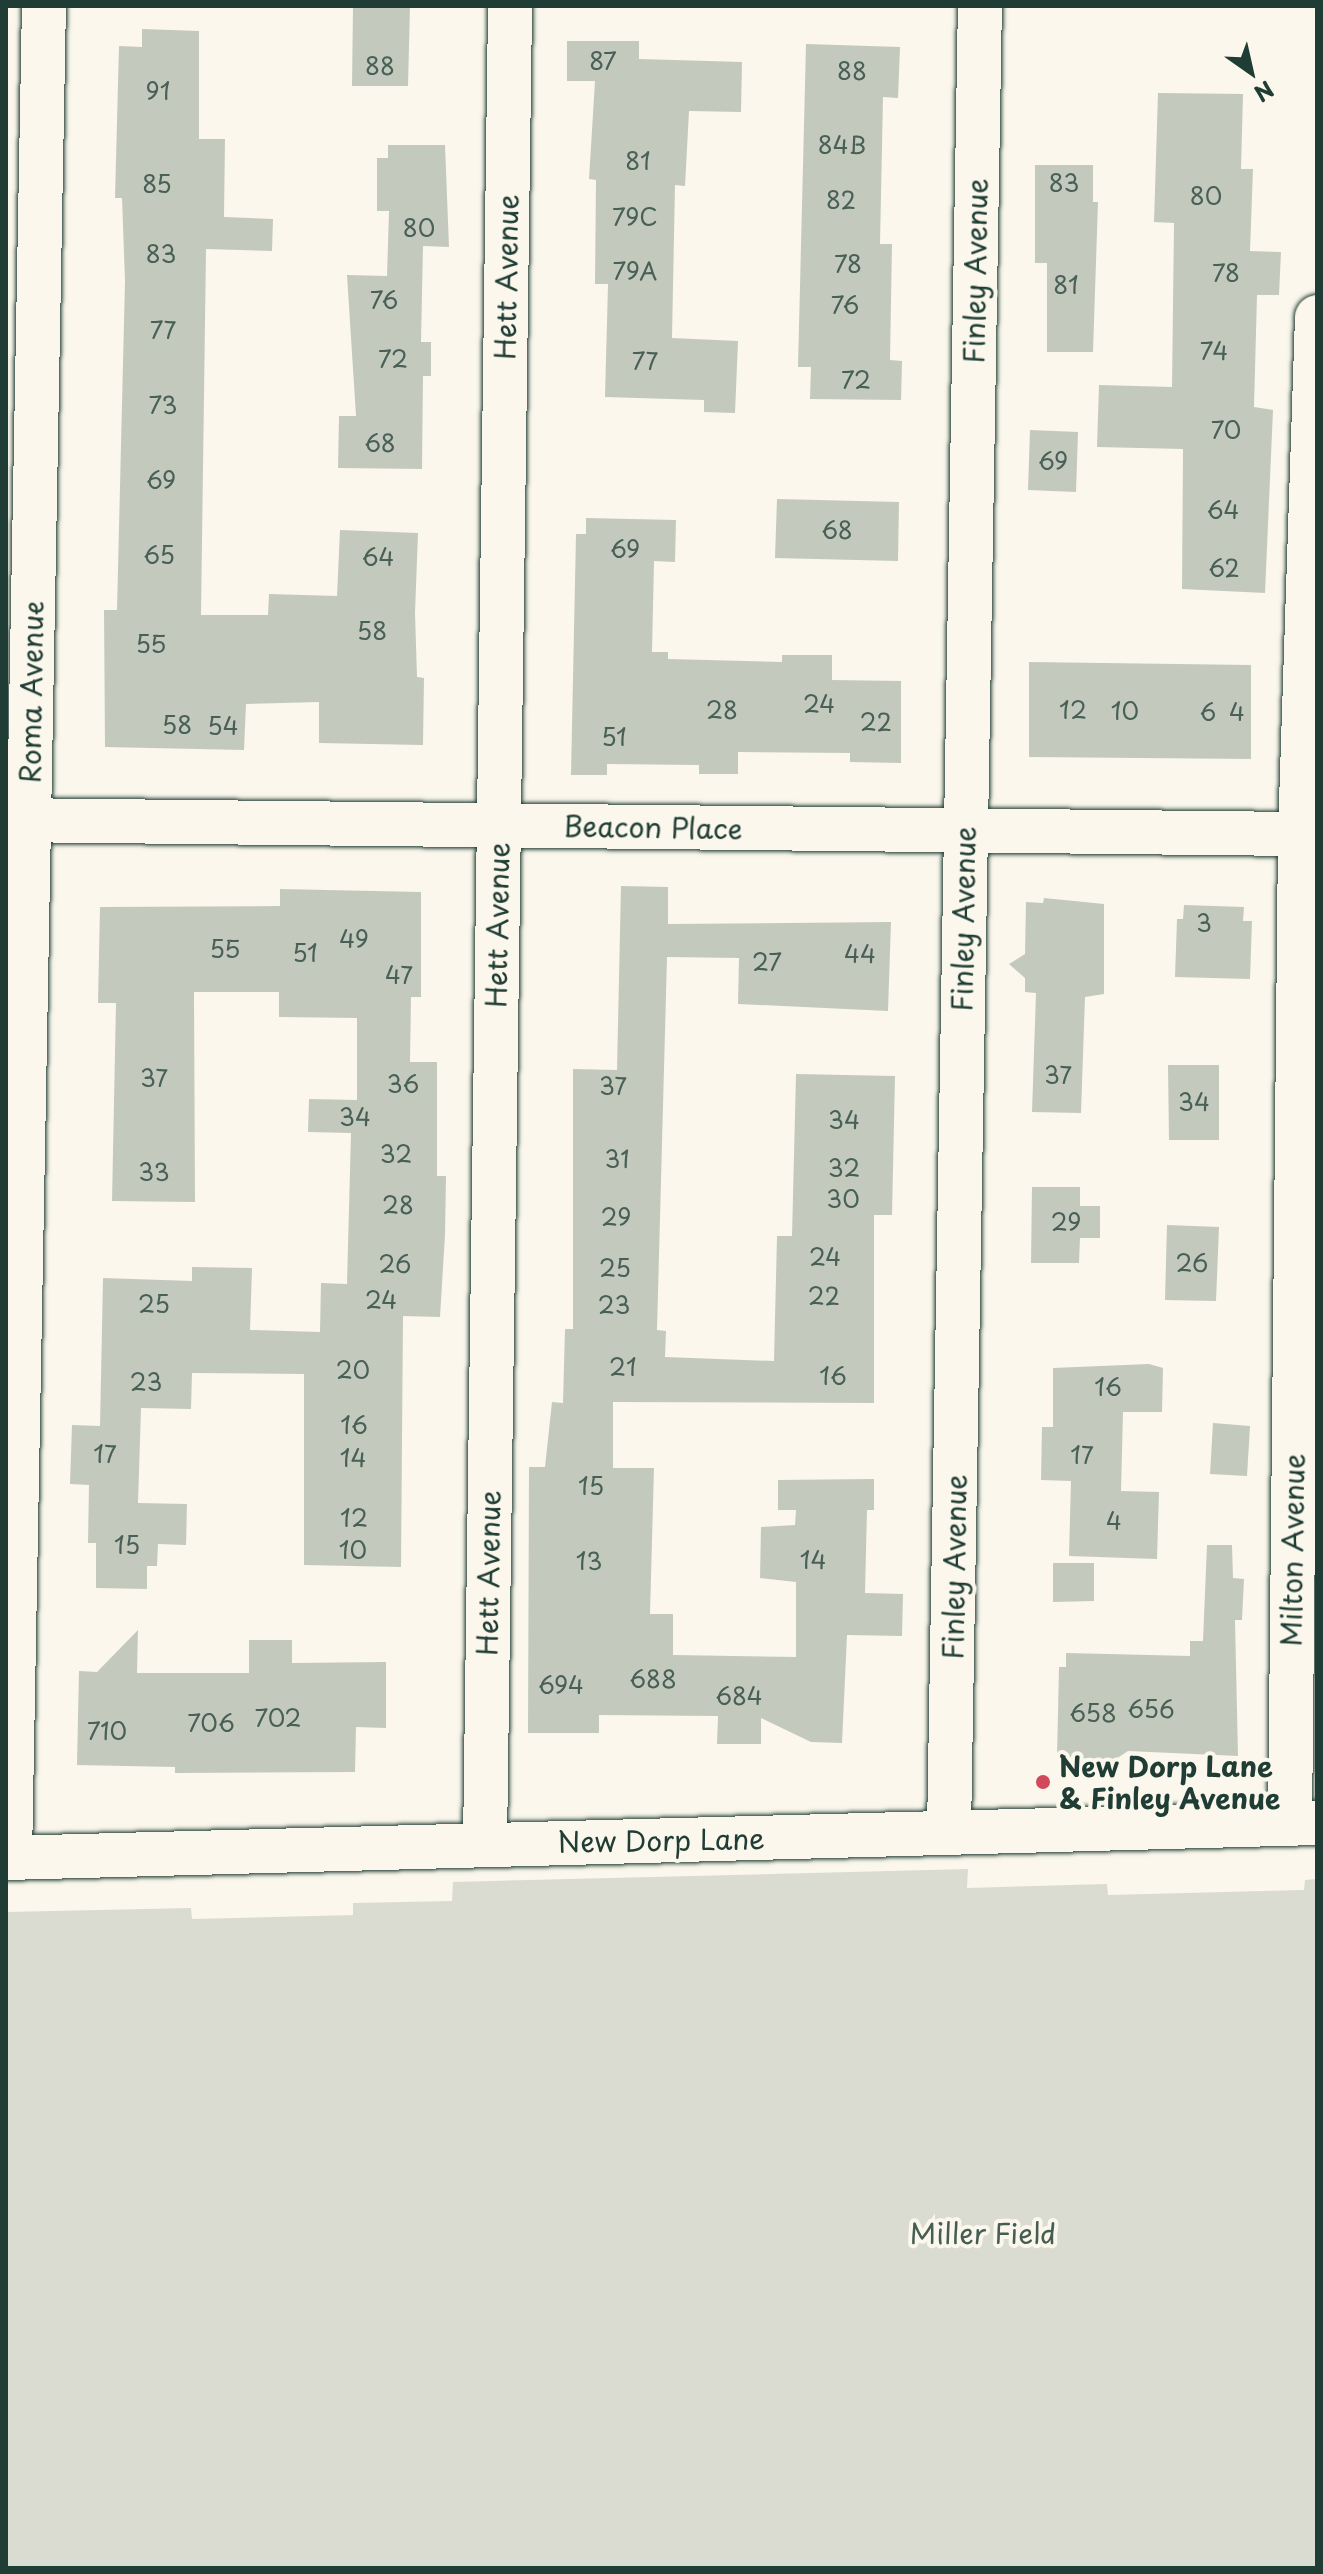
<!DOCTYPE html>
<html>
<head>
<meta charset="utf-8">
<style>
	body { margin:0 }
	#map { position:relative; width:1323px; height:2574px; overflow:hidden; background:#fbf7ec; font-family:"Playpen Sans",sans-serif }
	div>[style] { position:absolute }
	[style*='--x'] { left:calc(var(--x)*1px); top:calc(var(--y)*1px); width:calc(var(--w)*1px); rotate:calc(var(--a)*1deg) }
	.green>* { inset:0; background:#dbdcd1 }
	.building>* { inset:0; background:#c4c9be }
	.roads { filter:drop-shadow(0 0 2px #1f3d34) drop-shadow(0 0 2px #1f3d34) }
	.minor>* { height:44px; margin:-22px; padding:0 22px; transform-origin:22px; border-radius:22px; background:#fbf7ec }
	.dots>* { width:22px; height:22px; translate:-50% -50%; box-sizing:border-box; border:4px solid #fbf7ec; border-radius:50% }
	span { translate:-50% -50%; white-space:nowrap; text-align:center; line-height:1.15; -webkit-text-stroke:8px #fbf7ec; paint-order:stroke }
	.number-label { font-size:24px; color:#486056 }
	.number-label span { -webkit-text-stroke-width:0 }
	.street-label { font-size:28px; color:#1f3d34 }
	.poi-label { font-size:28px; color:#1f3d34; font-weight:700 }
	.left { translate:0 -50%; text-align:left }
	.park-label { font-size:28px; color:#455d53 }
	.frame { position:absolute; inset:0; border:8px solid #1f3d34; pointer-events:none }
	.north { position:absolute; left:1211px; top:32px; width:80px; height:80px; -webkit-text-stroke:6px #fbf7ec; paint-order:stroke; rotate:146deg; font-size:22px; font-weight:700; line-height:32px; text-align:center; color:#1f3d34 }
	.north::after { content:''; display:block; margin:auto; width:28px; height:36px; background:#1f3d34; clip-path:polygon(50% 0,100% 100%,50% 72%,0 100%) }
</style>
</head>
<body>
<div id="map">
	<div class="green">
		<div style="clip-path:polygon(968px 1869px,967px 1888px,1107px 1884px,1108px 1895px,1304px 1890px,1305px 1880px,1317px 1879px,1317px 2568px,6px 2568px,6px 1912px,191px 1908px,192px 1919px,353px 1915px,353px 1903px,452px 1901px,453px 1882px)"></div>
	</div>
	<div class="building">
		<div style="clip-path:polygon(353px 6px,410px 6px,408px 86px,352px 86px)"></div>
		<div style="clip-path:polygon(142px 29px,199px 31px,199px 139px,225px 139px,224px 217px,273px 219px,272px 251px,206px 249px,201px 615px,268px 615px,269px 594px,337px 596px,340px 530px,418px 533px,415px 613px,417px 677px,424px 678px,423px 745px,319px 743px,319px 702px,246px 704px,244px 750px,105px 747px,104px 610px,117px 610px,125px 281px,122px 198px,115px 198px,119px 46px,142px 47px)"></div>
		<div style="clip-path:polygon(567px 41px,639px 41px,639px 59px,742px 62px,741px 112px,689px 111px,685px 186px,675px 185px,672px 338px,738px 341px,735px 413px,704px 412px,704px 400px,605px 397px,608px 284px,595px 284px,596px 180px,589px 179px,595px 81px,567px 81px)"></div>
		<div style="clip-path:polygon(806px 44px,900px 47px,898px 98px,883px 97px,880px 244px,892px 244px,890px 360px,902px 361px,901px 400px,810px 399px,811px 367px,798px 367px)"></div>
		<div style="clip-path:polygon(1158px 93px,1243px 94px,1241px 169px,1253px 169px,1250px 251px,1281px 252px,1279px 295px,1257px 295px,1254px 407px,1273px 410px,1265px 593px,1182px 589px,1183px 449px,1097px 447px,1099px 385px,1172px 387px,1174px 223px,1154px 222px)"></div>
		<div style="clip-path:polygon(388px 145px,445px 145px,449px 247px,423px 246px,421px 342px,431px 342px,431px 376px,423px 376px,422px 469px,338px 468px,339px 416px,356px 416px,347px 275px,387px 276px,389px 211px,377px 211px,377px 158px,388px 158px)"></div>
		<div style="clip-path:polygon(1035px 165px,1093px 165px,1093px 202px,1098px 202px,1093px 352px,1047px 352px,1047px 263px,1035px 263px)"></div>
		<div style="clip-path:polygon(1030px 430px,1078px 432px,1076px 492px,1028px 490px)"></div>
		<div style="clip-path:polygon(777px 499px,899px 502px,898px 561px,775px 558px)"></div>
		<div style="clip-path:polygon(586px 518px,676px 520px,675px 562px,654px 561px,652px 652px,668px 652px,668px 659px,782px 662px,782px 655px,832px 655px,832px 680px,901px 681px,901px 763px,850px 762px,850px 753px,738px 752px,738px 774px,699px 774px,699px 765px,607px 764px,607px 775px,571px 775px,576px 534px,586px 534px)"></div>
		<div style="clip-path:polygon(1029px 662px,1251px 665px,1251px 759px,1029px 757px)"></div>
		<div style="clip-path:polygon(621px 886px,668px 887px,668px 924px,891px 922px,888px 1011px,738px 1004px,739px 958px,667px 957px,657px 1330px,666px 1331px,665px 1357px,774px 1361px,777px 1236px,792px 1236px,796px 1074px,895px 1076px,892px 1215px,874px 1215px,874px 1403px,613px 1402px,613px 1468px,654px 1468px,650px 1614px,673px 1614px,673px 1655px,796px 1657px,796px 1582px,760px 1578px,761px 1527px,795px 1525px,796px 1510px,778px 1510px,778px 1480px,874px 1479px,874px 1510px,867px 1510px,865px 1593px,903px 1594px,902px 1636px,847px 1635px,842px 1743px,811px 1742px,761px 1718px,761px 1744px,717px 1744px,718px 1716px,599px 1715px,599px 1733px,528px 1733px,529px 1467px,545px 1467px,552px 1402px,563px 1403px,565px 1329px,573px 1329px,573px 1069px,617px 1070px)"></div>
		<div style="clip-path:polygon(280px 889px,421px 892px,421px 997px,411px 997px,410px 1062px,437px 1062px,437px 1176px,446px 1176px,445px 1235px,440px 1317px,403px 1316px,401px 1567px,304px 1565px,304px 1374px,192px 1373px,191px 1409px,141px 1408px,138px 1503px,187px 1504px,186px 1545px,158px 1544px,157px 1566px,147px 1566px,147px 1589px,96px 1588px,96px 1543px,88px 1543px,89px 1485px,70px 1484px,72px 1425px,100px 1426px,103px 1278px,192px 1281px,192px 1267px,252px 1268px,250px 1330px,320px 1332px,321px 1283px,347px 1284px,351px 1133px,308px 1132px,309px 1099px,357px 1100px,357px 1018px,279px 1017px,279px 992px,194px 992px,195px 1202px,112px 1201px,116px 1003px,98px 1003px,100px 907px,280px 906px)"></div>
		<div style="clip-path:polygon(1044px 898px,1104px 904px,1104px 994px,1085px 997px,1081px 1113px,1032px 1112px,1036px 993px,1025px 992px,1025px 978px,1009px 964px,1025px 954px,1026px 902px,1043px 903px)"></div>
		<div style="clip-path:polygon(1184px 905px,1244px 907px,1243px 921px,1252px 921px,1250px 979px,1175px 977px,1177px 919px,1183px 919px)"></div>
		<div style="clip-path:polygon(1168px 1065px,1219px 1065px,1219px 1140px,1169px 1140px)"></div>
		<div style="clip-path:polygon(1032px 1187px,1080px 1187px,1080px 1206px,1100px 1206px,1100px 1238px,1080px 1238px,1079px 1263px,1031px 1263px)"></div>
		<div style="clip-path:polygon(1167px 1225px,1219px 1227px,1216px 1301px,1165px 1300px)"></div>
		<div style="clip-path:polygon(1149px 1364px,1163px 1368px,1162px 1412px,1123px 1412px,1121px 1491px,1159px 1492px,1157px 1559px,1069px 1556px,1071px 1481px,1041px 1480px,1042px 1427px,1053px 1427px,1053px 1368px)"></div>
		<div style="clip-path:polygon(1213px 1423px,1250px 1426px,1247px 1476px,1210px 1474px)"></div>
		<div style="clip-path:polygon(1207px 1545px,1232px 1545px,1233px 1578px,1244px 1579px,1242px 1620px,1235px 1620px,1238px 1756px,1128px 1751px,1116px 1759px,1057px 1758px,1059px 1667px,1066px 1667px,1066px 1653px,1190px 1656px,1190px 1641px,1203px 1641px)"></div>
		<div style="clip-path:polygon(1053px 1563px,1094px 1563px,1094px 1601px,1053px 1602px)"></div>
		<div style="clip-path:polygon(138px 1630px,137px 1673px,249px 1673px,249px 1640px,292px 1640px,292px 1663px,386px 1662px,386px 1728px,356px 1727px,355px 1772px,175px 1773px,175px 1767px,77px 1765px,79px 1671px,97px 1672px)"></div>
	</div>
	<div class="roads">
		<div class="minor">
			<div style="--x:6;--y:820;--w:1294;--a:0.62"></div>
			<div style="--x:1290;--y:1824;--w:990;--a:-89.42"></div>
			<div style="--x:1300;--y:834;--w:517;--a:-88.12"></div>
			<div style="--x:949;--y:1832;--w:1826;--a:-89.03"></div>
			<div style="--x:485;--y:1845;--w:1839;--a:-89.22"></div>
			<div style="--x:6;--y:1858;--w:1311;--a:-1.53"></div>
			<div style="--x:10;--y:1858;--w:1852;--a:-88.95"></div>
		</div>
	</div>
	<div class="dots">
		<div style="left:1043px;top:1782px;background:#d1495b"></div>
	</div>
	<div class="number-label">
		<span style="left:603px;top:61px">87</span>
		<span style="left:380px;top:66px">88</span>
		<span style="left:852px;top:71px">88</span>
		<span style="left:158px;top:91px">91</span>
		<span style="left:842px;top:145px">84B</span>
		<span style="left:638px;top:161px">81</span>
		<span style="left:1064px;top:183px">83</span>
		<span style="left:157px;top:184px">85</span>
		<span style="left:1206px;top:196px">80</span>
		<span style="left:841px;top:200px">82</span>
		<span style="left:635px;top:217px">79C</span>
		<span style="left:419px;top:228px">80</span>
		<span style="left:161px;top:254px">83</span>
		<span style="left:848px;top:264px">78</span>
		<span style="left:635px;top:271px">79A</span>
		<span style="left:1226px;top:273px">78</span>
		<span style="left:1066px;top:285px">81</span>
		<span style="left:384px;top:300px">76</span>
		<span style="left:845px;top:305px">76</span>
		<span style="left:163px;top:330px">77</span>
		<span style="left:1214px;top:351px">74</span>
		<span style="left:393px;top:359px">72</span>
		<span style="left:645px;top:361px">77</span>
		<span style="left:856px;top:380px">72</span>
		<span style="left:163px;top:405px">73</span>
		<span style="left:1226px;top:430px">70</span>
		<span style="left:380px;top:443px">68</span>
		<span style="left:1053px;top:461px">69</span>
		<span style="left:161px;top:480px">69</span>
		<span style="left:1223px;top:510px">64</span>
		<span style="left:837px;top:530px">68</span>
		<span style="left:625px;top:549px">69</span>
		<span style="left:159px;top:555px">65</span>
		<span style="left:378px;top:557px">64</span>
		<span style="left:1224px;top:568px">62</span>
		<span style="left:372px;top:631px">58</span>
		<span style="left:151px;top:644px">55</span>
		<span style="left:819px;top:704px">24</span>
		<span style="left:722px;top:710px">28</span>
		<span style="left:1073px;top:710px">12</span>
		<span style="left:1125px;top:711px">10</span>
		<span style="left:1208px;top:712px">6</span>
		<span style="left:1237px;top:712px">4</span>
		<span style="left:876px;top:722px">22</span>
		<span style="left:177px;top:725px">58</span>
		<span style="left:223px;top:726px">54</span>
		<span style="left:614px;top:737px">51</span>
		<span style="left:1204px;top:923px">3</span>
		<span style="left:354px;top:939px">49</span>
		<span style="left:225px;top:949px">55</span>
		<span style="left:305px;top:953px">51</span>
		<span style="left:860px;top:954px">44</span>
		<span style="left:767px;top:962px">27</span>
		<span style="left:399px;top:975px">47</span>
		<span style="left:1058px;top:1075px">37</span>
		<span style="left:154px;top:1078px">37</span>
		<span style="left:403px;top:1084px">36</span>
		<span style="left:613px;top:1086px">37</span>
		<span style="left:1194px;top:1102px">34</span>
		<span style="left:355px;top:1117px">34</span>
		<span style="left:844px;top:1120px">34</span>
		<span style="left:396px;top:1154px">32</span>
		<span style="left:617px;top:1159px">31</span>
		<span style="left:844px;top:1168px">32</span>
		<span style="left:154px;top:1172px">33</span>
		<span style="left:843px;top:1199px">30</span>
		<span style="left:398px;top:1205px">28</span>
		<span style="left:616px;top:1217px">29</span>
		<span style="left:1066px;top:1222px">29</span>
		<span style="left:825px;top:1257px">24</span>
		<span style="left:1192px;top:1263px">26</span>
		<span style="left:395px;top:1264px">26</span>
		<span style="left:615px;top:1268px">25</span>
		<span style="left:824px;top:1296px">22</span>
		<span style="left:381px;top:1300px">24</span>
		<span style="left:154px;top:1304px">25</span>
		<span style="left:614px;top:1305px">23</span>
		<span style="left:623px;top:1367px">21</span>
		<span style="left:353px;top:1370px">20</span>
		<span style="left:833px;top:1376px">16</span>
		<span style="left:146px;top:1382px">23</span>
		<span style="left:1108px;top:1387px">16</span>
		<span style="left:354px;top:1425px">16</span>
		<span style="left:105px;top:1454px">17</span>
		<span style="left:1082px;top:1455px">17</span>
		<span style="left:353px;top:1458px">14</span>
		<span style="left:591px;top:1486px">15</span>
		<span style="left:354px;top:1518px">12</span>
		<span style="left:1114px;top:1521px">4</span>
		<span style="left:127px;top:1545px">15</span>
		<span style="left:353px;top:1550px">10</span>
		<span style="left:813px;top:1560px">14</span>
		<span style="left:589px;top:1561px">13</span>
		<span style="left:653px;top:1679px">688</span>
		<span style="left:561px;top:1685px">694</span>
		<span style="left:739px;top:1696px">684</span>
		<span style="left:1151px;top:1709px">656</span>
		<span style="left:1093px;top:1713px">658</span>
		<span style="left:278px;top:1718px">702</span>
		<span style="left:211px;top:1723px">706</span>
		<span style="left:107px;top:1731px">710</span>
	</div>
	<div class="street-label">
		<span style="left:975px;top:271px;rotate:-89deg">Finley Avenue</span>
		<span style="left:506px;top:277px;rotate:-89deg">Hett Avenue</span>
		<span style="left:31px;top:692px;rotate:-89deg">Roma Avenue</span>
		<span style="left:653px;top:827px;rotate:1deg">Beacon Place</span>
		<span style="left:963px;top:919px;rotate:-89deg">Finley Avenue</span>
		<span style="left:497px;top:925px;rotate:-89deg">Hett Avenue</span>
		<span style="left:1292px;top:1550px;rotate:-89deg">Milton Avenue</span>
		<span style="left:954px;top:1567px;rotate:-89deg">Finley Avenue</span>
		<span style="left:488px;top:1573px;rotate:-89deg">Hett Avenue</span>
		<span style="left:661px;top:1840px;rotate:-1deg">New Dorp Lane</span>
	</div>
	<div class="poi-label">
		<span class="left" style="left:1059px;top:1782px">New Dorp Lane<br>&amp; Finley Avenue</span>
	</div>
	<div class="park-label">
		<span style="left:983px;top:2233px">Miller Field</span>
	</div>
	<div class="frame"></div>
	<div class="north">N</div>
</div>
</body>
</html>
